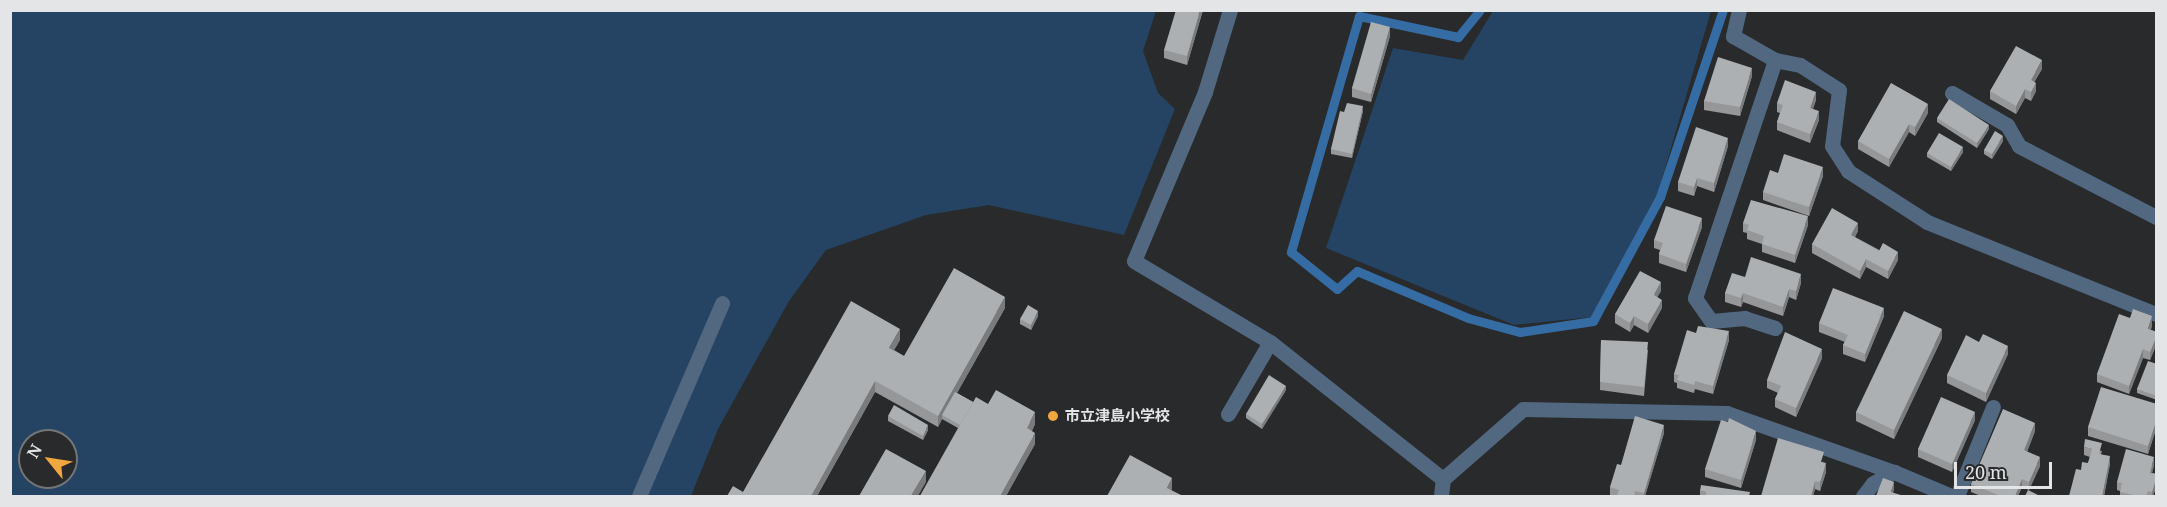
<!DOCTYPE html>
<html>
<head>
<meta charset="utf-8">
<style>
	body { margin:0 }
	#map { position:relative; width:2167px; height:507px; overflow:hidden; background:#282a2c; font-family:"Noto Serif","Noto Sans JP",serif }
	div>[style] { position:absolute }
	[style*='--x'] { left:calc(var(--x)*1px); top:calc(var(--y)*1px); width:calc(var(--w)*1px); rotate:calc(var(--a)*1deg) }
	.green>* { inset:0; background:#254362 }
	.stream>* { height:9px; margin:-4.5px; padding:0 4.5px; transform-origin:4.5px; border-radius:4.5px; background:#356ca3 }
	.service>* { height:15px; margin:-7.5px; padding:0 7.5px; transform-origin:7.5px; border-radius:7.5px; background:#516880 }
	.minor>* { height:15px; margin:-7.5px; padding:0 7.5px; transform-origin:7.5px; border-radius:7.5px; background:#516880 }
	.wall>* { inset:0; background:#959799 }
	.shaded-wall>* { inset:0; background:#797b7d }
	.building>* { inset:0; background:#adb0b2 }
	.dots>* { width:16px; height:16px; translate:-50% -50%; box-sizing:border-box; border:3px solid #282a2c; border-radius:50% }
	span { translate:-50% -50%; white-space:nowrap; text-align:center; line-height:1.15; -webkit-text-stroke:6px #282a2c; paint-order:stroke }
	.poi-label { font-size:15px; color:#e4e5e6; font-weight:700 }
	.left { translate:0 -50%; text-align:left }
	.frame { position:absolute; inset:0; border:12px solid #e4e5e6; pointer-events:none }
	.north { position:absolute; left:18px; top:429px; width:60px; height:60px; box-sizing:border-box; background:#282a2c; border:2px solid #737576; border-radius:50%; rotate:300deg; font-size:16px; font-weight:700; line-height:24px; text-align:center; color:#e4e5e6 }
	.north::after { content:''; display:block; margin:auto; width:21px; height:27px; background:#f1a640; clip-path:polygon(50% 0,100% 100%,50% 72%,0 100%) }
	.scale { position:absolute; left:1954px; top:462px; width:98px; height:27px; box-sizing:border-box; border:3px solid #e4e5e6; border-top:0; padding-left:8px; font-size:18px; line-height:21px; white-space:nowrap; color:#e4e5e6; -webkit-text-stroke:4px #282a2c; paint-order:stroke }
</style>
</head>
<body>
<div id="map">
	<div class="green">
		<div style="clip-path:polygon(evenodd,10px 11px,1156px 11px,1143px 51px,1158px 93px,1175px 109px,1124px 235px,989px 205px,926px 215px,826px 250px,789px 301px,718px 429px,691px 496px,11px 496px,10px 11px,30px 441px,66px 441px,66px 477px,30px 477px,30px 441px)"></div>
		<div style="clip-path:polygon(1493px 11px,1711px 11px,1657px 196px,1592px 317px,1514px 325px,1326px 248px,1393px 48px,1463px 60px)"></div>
	</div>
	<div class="stream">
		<div style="--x:1480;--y:10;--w:35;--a:129"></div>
		<div style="--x:1458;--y:37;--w:101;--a:-168"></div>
		<div style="--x:1359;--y:16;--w:246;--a:106.1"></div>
		<div style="--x:1291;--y:252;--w:59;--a:38.8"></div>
		<div style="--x:1337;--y:289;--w:27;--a:-42"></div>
		<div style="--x:1357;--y:271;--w:121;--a:22.9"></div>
		<div style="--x:1468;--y:318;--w:54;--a:15.1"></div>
		<div style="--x:1520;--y:332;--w:74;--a:-8.6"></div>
		<div style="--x:1593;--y:321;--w:141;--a:-61.6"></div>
		<div style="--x:1660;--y:197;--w:197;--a:-71.4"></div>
	</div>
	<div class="service">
		<div style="--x:1228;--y:414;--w:83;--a:-59.7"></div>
		<div style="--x:639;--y:496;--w:210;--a:-66.7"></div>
	</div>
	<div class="minor">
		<div style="--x:1230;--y:10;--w:86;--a:107"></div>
		<div style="--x:1205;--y:92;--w:183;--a:112.8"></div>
		<div style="--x:1134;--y:261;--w:158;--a:30.8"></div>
		<div style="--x:1270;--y:342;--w:221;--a:38.4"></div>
		<div style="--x:1443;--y:479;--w:17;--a:97"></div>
		<div style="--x:1739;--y:10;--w:27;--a:103"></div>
		<div style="--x:1733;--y:36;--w:48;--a:29.7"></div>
		<div style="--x:1775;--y:60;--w:25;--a:11"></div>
		<div style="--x:1800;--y:65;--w:46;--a:32.7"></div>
		<div style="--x:1839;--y:90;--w:56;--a:97.1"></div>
		<div style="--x:1832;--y:146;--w:30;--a:57"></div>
		<div style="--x:1848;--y:171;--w:94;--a:32.8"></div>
		<div style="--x:1927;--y:222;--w:247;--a:21.9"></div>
		<div style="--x:1952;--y:93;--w:64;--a:30.2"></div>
		<div style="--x:2007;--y:125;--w:24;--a:60"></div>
		<div style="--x:2019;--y:146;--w:154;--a:27.4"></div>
		<div style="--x:1775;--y:328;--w:32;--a:-162"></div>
		<div style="--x:1745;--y:318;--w:34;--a:175"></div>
		<div style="--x:1711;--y:321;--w:28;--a:-125"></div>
		<div style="--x:1695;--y:298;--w:251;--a:-71.4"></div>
		<div style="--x:1443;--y:479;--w:106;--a:-41.2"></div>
		<div style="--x:1523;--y:409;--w:204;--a:1.1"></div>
		<div style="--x:1727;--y:413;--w:177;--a:19.5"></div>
		<div style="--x:1863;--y:496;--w:16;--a:-52"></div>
		<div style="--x:1873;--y:483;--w:24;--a:-28"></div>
		<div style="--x:1894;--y:472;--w:62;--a:22.8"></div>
		<div style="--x:1957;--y:496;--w:96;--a:-68"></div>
	</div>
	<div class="wall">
		<div style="clip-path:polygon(1203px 10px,1187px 65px,1164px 58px,1164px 50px)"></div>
		<div style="clip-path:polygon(1390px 36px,1371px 102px,1352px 97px,1352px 88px)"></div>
		<div style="clip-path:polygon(2042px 69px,2034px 82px,2036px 91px,2031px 101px,2025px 98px,2016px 114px,1990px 99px,1990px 91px)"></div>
		<div style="clip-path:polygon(1752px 76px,1740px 116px,1704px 110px,1704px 101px)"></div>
		<div style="clip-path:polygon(1816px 100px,1813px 109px,1819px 120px,1810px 143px,1777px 130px,1777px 122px,1780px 113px,1777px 112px,1777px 103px)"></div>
		<div style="clip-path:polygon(1363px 111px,1352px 158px,1331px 154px,1331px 149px,1344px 112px)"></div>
		<div style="clip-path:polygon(1928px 113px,1915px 136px,1909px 132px,1889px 167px,1858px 149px,1858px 141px)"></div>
		<div style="clip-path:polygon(1937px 118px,1989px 129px,1977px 148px,1937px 122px)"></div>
		<div style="clip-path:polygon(2003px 141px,1992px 159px,1984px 154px,1984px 150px)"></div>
		<div style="clip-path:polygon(1728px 146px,1714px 192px,1697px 186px,1694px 196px,1678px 191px,1678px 182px)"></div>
		<div style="clip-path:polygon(1963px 152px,1951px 171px,1927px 157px,1927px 153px)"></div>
		<div style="clip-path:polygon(1778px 173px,1823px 176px,1809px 216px,1763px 200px,1763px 192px)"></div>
		<div style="clip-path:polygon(1743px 223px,1808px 225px,1795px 263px,1762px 252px,1762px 244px,1747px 239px,1747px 233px,1743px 232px)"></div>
		<div style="clip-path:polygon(1702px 227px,1686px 272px,1659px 263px,1659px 254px,1660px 250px,1654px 248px,1654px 240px)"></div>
		<div style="clip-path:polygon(1858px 231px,1855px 237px,1898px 260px,1888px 279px,1866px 267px,1860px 279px,1812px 253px,1812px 244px)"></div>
		<div style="clip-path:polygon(1745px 277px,1801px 283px,1796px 300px,1789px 297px,1783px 316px,1743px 302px,1741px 307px,1725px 302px,1725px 293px)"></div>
		<div style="clip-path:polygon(1661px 291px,1657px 297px,1662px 308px,1648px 333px,1634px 325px,1630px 332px,1615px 323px,1615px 314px)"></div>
		<div style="clip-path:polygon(1005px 308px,957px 393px,973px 402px,988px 404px,1035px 424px,1032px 431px,1035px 444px,1006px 496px,920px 496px,958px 428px,942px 419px,938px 427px,875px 392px,817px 496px,727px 496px,743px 492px,900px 340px,894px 350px,904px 356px)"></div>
		<div style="clip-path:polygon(1038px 316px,1031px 330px,1020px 324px,1020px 319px)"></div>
		<div style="clip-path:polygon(1884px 316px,1865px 362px,1843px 354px,1843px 345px,1845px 342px,1819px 332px,1819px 323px)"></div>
		<div style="clip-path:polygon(2152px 325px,2151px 330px,2157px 332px,2157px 343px,2150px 360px,2143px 358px,2129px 394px,2097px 382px,2097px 374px)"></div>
		<div style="clip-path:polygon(1696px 333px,1729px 340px,1713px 394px,1695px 389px,1694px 393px,1677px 388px,1677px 383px,1674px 382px,1674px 374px)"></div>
		<div style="clip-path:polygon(1942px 338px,1894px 439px,1856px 421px,1856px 412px)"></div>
		<div style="clip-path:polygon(1601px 340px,1648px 350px,1644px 396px,1600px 390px)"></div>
		<div style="clip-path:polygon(1979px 342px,2008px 354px,1986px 402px,1947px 383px,1947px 375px)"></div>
		<div style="clip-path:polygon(1822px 358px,1796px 417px,1775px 407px,1775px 399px,1778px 393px,1767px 388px,1767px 380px)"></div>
		<div style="clip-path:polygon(2157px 364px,2157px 400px,2137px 393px,2137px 389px)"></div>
		<div style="clip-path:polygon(1286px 390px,1262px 429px,1246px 418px,1246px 414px)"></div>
		<div style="clip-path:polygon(2157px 404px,2157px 426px,2148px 454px,2088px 436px,2088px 427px)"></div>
		<div style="clip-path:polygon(888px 416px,928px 430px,923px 440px,888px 421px)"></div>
		<div style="clip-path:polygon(1975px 420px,1952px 472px,1918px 457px,1918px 449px)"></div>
		<div style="clip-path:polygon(2035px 431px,2027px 452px,2040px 466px,2029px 490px,2022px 487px,2018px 496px,1981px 496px,1971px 492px,1971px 484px)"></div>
		<div style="clip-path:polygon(1664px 433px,1645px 496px,1613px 496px,1610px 495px,1610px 487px,1621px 465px)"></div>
		<div style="clip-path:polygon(1756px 440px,1741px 488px,1705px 477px,1705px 469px)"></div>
		<div style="clip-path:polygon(2084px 447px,2102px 451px,2101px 454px,2110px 464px,2104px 496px,2069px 496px,2081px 470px,2088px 463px,2090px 457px,2084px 455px)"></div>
		<div style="clip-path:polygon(1824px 461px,1823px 462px,1826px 472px,1820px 491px,1815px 489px,1813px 496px,1761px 496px)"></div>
		<div style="clip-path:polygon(2154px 465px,2152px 473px,2157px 474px,2157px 484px,2153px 496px,2120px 496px,2120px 491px,2117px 490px,2117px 482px)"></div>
		<div style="clip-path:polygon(1700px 491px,1750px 496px,1706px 496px,1700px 495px)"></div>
	</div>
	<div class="shaded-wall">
		<div style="clip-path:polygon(1200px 10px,1203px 10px,1187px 65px,1187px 56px)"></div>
		<div style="clip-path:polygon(1390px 27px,1390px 36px,1371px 102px,1371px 94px)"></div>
		<div style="clip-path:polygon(2042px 60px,2042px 69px,2031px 88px,2031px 80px)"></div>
		<div style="clip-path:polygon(1752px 68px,1752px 76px,1740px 116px,1740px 107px)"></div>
		<div style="clip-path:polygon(2036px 83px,2036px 91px,2031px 101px,2031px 92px)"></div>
		<div style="clip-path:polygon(2025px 89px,2025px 98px,2016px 114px,2016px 106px)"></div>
		<div style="clip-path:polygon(1816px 92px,1816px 100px,1810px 116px,1810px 108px)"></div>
		<div style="clip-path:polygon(1928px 104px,1928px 113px,1915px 136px,1915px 127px)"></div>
		<div style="clip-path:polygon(1363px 106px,1363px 111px,1352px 158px,1352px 154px)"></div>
		<div style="clip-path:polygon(1819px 111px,1819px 120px,1810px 143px,1810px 134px)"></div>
		<div style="clip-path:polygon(1909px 124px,1909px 132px,1889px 167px,1889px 159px)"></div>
		<div style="clip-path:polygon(1989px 125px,1989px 129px,1977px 148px,1977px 143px)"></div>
		<div style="clip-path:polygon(2003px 136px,2003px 141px,1992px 159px,1992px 154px)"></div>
		<div style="clip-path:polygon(1728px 138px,1728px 146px,1714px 192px,1714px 183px)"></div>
		<div style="clip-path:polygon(1963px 147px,1963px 152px,1951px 171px,1951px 167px)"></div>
		<div style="clip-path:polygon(1823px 167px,1823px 176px,1809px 216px,1809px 207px)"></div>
		<div style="clip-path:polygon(1697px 178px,1697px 186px,1694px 196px,1694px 187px)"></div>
		<div style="clip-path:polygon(1808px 216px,1808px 225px,1795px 263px,1795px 255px)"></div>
		<div style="clip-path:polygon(1702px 218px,1702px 227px,1686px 272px,1686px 264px)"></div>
		<div style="clip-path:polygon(1858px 223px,1858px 231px,1851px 243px,1851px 235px)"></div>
		<div style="clip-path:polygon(1898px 252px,1898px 260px,1888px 279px,1888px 271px)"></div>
		<div style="clip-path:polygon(1866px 259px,1866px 267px,1860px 279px,1860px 271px)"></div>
		<div style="clip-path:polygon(1801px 274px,1801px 283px,1796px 300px,1796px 291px)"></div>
		<div style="clip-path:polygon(1661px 282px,1661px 291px,1654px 303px,1654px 295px)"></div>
		<div style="clip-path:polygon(1789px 289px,1789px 297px,1783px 316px,1783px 307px)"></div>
		<div style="clip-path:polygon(1743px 293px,1743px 302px,1741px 307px,1741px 298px)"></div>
		<div style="clip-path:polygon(1005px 297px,1005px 308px,944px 416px,942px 415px,942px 419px,938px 427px,938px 416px)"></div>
		<div style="clip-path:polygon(1662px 300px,1662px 308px,1648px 333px,1648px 324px)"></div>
		<div style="clip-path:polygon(1884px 308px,1884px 316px,1865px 362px,1865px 354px)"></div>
		<div style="clip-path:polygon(1038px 311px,1038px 316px,1031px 330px,1031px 325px)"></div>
		<div style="clip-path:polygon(1634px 316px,1634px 325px,1630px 332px,1630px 323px)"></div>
		<div style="clip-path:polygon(2152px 316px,2152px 325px,2148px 338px,2148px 329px)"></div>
		<div style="clip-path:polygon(900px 329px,900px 340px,889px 359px,889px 348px)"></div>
		<div style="clip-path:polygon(1942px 329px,1942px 338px,1894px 439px,1894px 430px)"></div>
		<div style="clip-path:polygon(1729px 331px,1729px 340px,1713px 394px,1713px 386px)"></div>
		<div style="clip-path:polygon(2157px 335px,2157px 343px,2150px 360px,2150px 352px)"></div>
		<div style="clip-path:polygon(2008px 346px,2008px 354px,1986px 402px,1986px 393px)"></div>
		<div style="clip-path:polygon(1822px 349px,1822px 358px,1796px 417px,1796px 408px)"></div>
		<div style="clip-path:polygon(2143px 349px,2143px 358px,2129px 394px,2129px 386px)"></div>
		<div style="clip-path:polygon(875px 381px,875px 392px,817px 496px,811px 496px)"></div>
		<div style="clip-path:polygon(1286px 386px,1286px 390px,1262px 429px,1262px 424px)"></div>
		<div style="clip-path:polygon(1035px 412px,1035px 424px,1027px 440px,1027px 428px)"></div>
		<div style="clip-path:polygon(1975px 412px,1975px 420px,1952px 472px,1952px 464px)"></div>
		<div style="clip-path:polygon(2157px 418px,2157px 426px,2148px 454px,2148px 446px)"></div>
		<div style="clip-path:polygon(2035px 423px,2035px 431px,2024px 459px,2024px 450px)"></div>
		<div style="clip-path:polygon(928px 425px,928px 430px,923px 440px,923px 436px)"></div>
		<div style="clip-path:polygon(1664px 425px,1664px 433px,1645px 496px,1644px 496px,1644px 493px)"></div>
		<div style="clip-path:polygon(1756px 431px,1756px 440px,1741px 488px,1741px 480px)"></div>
		<div style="clip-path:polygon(1035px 433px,1035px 444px,1006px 496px,1000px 496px)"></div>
		<div style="clip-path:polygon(2110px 456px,2110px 464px,2104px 496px,2102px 496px)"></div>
		<div style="clip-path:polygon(2040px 457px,2040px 466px,2029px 490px,2029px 482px)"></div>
		<div style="clip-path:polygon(2154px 457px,2154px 465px,2150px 481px,2150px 473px)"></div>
		<div style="clip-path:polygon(1826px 463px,1826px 472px,1820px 491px,1820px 482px)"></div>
		<div style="clip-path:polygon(926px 471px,926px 482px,918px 496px,911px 496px)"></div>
		<div style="clip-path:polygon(2157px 476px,2157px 484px,2153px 496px,2152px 496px,2152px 492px)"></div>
		<div style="clip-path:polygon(1172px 478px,1172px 489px,1168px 496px,1167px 488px)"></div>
		<div style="clip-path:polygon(2022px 479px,2022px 487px,2018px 496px,2015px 496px)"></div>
		<div style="clip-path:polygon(1815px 481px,1815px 489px,1813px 496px,1811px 496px)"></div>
		<div style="clip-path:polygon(1894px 482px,1894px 490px,1892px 496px,1891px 492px)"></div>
	</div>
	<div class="building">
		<div style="clip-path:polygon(1176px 10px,1200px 10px,1187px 56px,1164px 50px)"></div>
		<div style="clip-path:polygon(1371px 22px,1390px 27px,1371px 94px,1352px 88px)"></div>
		<div style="clip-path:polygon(2016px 46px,2042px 60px,2031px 80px,2036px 83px,2031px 92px,2025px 89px,2016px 106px,1990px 91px)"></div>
		<div style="clip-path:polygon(1718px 57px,1752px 68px,1740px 107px,1704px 101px)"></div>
		<div style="clip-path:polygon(1785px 80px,1816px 92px,1810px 108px,1819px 111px,1810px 134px,1777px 122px,1783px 105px,1777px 103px)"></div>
		<div style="clip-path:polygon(1891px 83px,1928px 104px,1915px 127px,1909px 124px,1889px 159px,1858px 141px)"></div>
		<div style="clip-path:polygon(1949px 99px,1989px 125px,1977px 143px,1937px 118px)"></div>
		<div style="clip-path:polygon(1347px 103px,1363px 106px,1352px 154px,1331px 149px,1340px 111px,1344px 112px)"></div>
		<div style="clip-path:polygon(1696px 127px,1728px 138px,1714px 183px,1697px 178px,1694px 187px,1678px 182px)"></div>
		<div style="clip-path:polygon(1995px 131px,2003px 136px,1992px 154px,1984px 150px)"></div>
		<div style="clip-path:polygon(1939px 133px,1963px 147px,1951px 167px,1927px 153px)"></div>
		<div style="clip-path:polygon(1784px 154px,1823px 167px,1809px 207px,1763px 192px,1770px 170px,1778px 173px)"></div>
		<div style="clip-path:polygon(1751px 200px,1808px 216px,1795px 255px,1762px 244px,1764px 236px,1747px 230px,1749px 225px,1743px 223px)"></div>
		<div style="clip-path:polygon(1666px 206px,1702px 218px,1686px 264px,1659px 254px,1663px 243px,1654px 240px)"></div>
		<div style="clip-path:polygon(1832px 208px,1858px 223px,1851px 235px,1879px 251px,1883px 243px,1898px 252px,1888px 271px,1866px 259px,1860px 271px,1812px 244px)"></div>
		<div style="clip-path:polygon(1751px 257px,1801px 274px,1796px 291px,1789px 289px,1783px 307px,1743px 293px,1741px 298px,1725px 293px,1732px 273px,1745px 277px)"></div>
		<div style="clip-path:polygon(954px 268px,1005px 297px,938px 416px,875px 381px,811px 496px,727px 496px,733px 486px,743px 492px,851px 301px,900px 329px,889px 348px,904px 356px)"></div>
		<div style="clip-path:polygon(1640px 271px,1661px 282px,1654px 295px,1662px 300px,1648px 324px,1634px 316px,1630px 323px,1615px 314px)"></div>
		<div style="clip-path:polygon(1833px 288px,1884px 308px,1865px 354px,1843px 345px,1848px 335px,1819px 323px)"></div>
		<div style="clip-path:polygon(1028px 305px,1038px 311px,1031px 325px,1020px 319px)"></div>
		<div style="clip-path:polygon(2133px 309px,2152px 316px,2148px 329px,2157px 332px,2157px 335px,2150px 352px,2143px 349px,2129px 386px,2097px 374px,2119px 314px,2130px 318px)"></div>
		<div style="clip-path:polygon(1904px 311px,1942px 329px,1894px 430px,1856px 412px)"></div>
		<div style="clip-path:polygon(1698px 326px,1729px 331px,1713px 386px,1695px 381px,1694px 385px,1677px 380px,1679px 375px,1674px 374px,1687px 330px,1696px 333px)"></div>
		<div style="clip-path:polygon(1785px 332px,1822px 349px,1796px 408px,1775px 399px,1781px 386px,1767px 380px)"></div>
		<div style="clip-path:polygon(1983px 334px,2008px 346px,1986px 393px,1947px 375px,1966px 335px,1979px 342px)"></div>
		<div style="clip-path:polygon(1601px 340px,1648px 342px,1644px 387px,1600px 382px)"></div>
		<div style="clip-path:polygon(2148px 361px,2157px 364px,2157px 396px,2137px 389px)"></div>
		<div style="clip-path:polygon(1269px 375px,1286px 386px,1262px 424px,1246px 414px)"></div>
		<div style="clip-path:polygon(2101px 387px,2157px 404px,2157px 418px,2148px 446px,2088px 427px)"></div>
		<div style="clip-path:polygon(996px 390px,1035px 412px,1027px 428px,1035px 433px,1000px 496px,920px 496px,976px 397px,988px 404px)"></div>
		<div style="clip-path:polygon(955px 392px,973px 402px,960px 425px,942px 415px)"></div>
		<div style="clip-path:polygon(1941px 397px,1975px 412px,1952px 464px,1918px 449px)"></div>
		<div style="clip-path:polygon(894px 405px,928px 425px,923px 436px,888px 416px)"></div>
		<div style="clip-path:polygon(2003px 409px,2035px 423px,2024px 450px,2040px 457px,2029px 482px,2022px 479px,2015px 496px,2001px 496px,1971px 484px)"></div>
		<div style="clip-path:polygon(1635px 416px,1664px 425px,1644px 493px,1635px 491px,1634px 496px,1617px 496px,1619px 490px,1610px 487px,1617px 464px,1621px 465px)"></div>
		<div style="clip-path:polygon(1729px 418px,1756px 431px,1741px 480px,1705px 469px,1721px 420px,1728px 422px)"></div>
		<div style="clip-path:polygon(1778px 438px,1824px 452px,1821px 462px,1826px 463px,1820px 482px,1815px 481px,1811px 496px,1761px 496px)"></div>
		<div style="clip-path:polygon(2085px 439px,2102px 443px,2099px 454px,2110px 456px,2102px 496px,2069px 496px,2076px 469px,2081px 470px,2082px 462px,2088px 463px,2092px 449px,2084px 447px)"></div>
		<div style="clip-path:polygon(886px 449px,926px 471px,911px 496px,859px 496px)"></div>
		<div style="clip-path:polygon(2126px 449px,2154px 457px,2150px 473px,2157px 474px,2157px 476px,2152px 492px,2148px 491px,2146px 496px,2139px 496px,2120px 492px,2122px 483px,2117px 482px)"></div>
		<div style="clip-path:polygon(1130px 455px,1172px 478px,1167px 488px,1183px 496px,1107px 496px)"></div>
		<div style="clip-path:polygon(1883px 478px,1894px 482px,1891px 492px,1904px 496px,1876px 496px)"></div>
		<div style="clip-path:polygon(1701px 485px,1750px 492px,1749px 496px,1706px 496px,1706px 492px,1700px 491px)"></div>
		<div style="clip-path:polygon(2028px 490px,2040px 496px,2025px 496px)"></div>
	</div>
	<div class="dots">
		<div style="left:1053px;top:416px;background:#f1a640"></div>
	</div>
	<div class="poi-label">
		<span class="left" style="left:1065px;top:416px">市立津島小学校</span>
	</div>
	<div class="frame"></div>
	<div class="north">N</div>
	<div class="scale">20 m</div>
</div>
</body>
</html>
